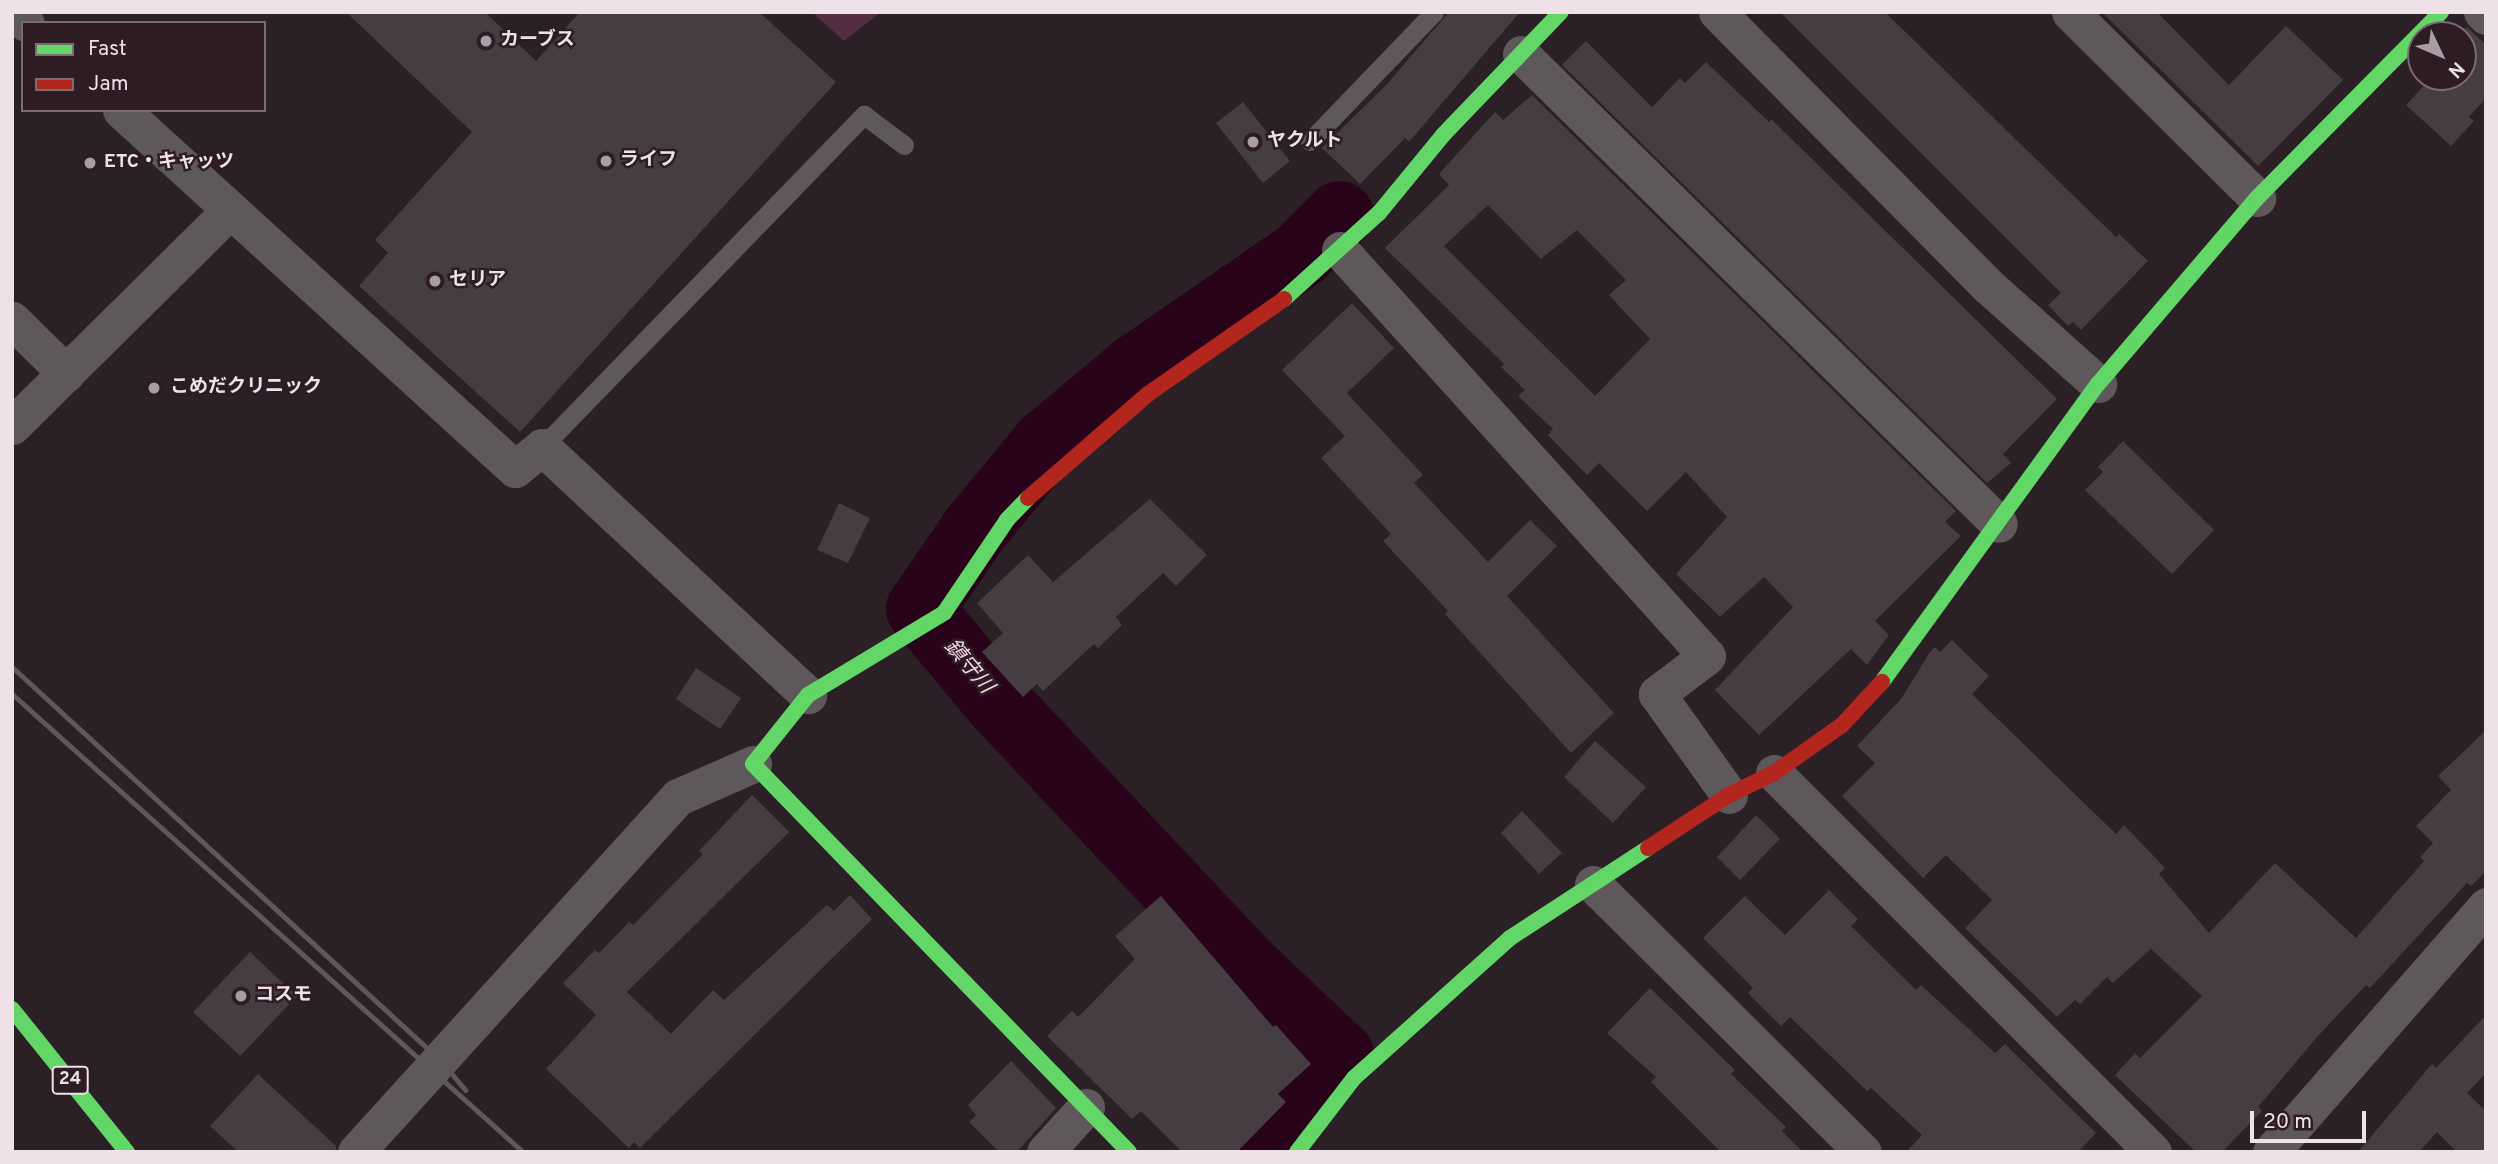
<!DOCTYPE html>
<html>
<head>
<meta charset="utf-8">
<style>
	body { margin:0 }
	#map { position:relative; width:2498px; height:1164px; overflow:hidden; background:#2a2025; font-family:Overpass,"Noto Sans JP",sans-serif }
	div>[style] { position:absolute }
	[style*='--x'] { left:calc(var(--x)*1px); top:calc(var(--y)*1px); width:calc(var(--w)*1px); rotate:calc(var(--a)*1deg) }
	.green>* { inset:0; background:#532e42 }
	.river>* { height:68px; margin:-34px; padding:0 34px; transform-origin:34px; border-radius:34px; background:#28031a }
	.building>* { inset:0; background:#453d41 }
	.lane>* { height:19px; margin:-9.5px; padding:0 9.5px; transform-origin:9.5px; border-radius:9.5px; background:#5e585b }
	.street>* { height:37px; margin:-18.5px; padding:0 18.5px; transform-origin:18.5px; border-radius:18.5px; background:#5e585b }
	.fast>* { height:16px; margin:-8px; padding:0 8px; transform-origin:8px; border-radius:8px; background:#63d668 }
	.jam>* { height:16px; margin:-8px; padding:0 8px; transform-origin:8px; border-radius:8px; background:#b3261e }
	.rail>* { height:5px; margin:-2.5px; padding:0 2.5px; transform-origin:2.5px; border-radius:2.5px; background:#5e575b }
	.dots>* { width:19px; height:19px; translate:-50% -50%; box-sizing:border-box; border:4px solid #2e1c25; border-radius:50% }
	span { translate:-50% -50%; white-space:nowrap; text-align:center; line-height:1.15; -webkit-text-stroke:5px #2e1c25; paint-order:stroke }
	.shield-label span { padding:2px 5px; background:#2e1c25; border:2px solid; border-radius:5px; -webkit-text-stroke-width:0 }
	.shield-label { font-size:18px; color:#eee1e7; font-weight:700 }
	.poi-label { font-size:19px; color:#eee1e7; font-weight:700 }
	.left { translate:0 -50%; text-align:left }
	.water-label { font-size:21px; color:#f9d7e8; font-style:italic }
	.frame { position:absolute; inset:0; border:14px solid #eee1e7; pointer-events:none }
	.legend { position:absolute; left:21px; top:21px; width:245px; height:91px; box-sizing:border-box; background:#2e1c25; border:2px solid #7b6b73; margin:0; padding:9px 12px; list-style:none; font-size:21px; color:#eee1e7 }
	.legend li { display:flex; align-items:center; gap:14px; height:35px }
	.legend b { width:35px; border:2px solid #7b6b73 }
	.north { position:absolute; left:2407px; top:21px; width:70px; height:70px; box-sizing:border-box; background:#2e1c25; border:2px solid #7b6b73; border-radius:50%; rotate:134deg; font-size:19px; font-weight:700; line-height:28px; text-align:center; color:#eee1e7 }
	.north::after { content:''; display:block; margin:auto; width:24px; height:32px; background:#a99da3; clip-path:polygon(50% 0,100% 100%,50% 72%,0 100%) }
	.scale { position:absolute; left:2250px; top:1111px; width:116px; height:32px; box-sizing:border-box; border:4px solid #eee1e7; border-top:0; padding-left:9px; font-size:21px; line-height:24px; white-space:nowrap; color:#eee1e7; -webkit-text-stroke:5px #2e1c25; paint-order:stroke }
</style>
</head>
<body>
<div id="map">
	<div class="green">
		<div style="clip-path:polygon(812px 12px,881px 12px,844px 41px)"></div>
	</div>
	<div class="river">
		<div style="--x:1272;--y:1152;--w:36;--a:-67"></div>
		<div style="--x:1286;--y:1119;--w:84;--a:-49.8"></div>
		<div style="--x:1340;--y:1055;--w:127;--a:-136.6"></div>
		<div style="--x:1248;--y:968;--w:361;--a:-133.3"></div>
		<div style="--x:1000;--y:705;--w:125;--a:-129.8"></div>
		<div style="--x:920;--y:609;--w:97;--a:-55.5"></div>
		<div style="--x:975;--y:529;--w:110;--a:-50.5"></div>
		<div style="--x:1045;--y:444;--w:119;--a:-39.9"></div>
		<div style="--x:1136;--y:368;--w:201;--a:-34.6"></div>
		<div style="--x:1301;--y:254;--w:55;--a:-45"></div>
	</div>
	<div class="building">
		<div style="clip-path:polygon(346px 12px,485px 12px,536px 61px,580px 12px,759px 12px,836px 82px,520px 432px,359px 286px,388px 253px,375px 240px,472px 132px)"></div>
		<div style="clip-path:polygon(1449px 12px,1520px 12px,1409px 142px,1405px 138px,1360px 184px,1322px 148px,1387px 84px)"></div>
		<div style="clip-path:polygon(1780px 12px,1885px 12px,2116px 237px,2119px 234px,2148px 261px,2081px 330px,2073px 322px,2068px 326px,2048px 305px,2061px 293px)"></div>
		<div style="clip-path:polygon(2102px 12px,2157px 12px,2229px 85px,2286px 26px,2343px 80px,2258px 166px)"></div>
		<div style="clip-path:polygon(2467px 27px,2486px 45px,2486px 98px,2469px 117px,2474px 121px,2451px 146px,2406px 105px,2432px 77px,2463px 77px,2460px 35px)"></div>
		<div style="clip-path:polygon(1586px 41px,1652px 107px,1680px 78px,1685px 83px,1706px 62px,1769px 122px,1771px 119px,2057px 399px,2003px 454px,2011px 463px,1987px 483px,1562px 65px)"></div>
		<div style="clip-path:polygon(evenodd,1532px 95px,1956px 511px,1945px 522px,1961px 536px,1875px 621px,1889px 635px,1867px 665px,1851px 649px,1759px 735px,1715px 690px,1793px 607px,1764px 577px,1720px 617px,1676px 574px,1727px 517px,1686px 472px,1647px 511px,1599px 463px,1587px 475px,1548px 435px,1553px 429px,1518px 396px,1525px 390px,1501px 367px,1504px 364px,1385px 248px,1449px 185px,1439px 174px,1495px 112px,1503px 120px,1532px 95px,1488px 205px,1541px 259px,1577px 230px,1626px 280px,1609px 295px,1650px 339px,1595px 396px,1444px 246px,1488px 205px)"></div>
		<div style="clip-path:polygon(1243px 102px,1290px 161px,1263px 183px,1216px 123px)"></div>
		<div style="clip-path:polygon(1352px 303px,1394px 348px,1347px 393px,1423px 475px,1414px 483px,1488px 562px,1530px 520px,1557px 546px,1507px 596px,1614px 713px,1571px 753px,1445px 614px,1448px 611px,1383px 541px,1391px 534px,1321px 458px,1345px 436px,1282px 370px)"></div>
		<div style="clip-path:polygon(2123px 441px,2214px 530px,2172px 574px,2085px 490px,2103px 472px,2098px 467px)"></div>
		<div style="clip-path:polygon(1150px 499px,1207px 555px,1176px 586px,1163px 573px,1116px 617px,1122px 625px,1098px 648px,1094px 644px,1043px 691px,1037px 684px,1023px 697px,982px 652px,1003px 633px,977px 603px,1028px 555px,1053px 582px)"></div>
		<div style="clip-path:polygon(839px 503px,870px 518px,848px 563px,817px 550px)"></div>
		<div style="clip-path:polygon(1952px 640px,1989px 676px,1972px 694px,2116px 834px,2124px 825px,2165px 868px,2159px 874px,2209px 933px,2275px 863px,2356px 938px,2424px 861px,2420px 857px,2433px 843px,2416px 826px,2451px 790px,2438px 776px,2486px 730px,2486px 871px,2471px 886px,2467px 883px,2370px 988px,2366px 985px,2318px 1036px,2258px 1107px,2262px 1111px,2222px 1152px,2196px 1152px,2115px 1075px,2135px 1053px,2140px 1058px,2202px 996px,2151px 949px,2113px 983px,2107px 977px,2080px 1004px,2075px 1000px,2057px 1017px,1965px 928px,1992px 900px,1946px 855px,1923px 878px,1842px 796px,1875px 763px,1857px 746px,1901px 699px,1930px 652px,1935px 647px,1940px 652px)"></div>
		<div style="clip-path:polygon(696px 668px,741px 698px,720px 729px,676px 699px)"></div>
		<div style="clip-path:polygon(1595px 741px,1646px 787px,1613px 823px,1564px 777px)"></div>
		<div style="clip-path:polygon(752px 795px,789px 832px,627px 992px,671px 1034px,713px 990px,724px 1000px,827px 905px,834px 911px,850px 895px,872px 919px,640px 1148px,634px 1142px,629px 1148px,546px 1069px,596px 1015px,563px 983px,595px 950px,599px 953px,629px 922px,633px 925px,703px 854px,699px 851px)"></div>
		<div style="clip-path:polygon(1522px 811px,1562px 853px,1539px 874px,1501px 833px)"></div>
		<div style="clip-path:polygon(1756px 815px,1780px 839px,1740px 880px,1717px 857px)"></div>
		<div style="clip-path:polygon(1829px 890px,1858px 919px,1851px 926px,1916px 990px,1921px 985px,1995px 1053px,2005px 1044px,2096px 1133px,2078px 1152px,1906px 1152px,1922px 1135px,1871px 1088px,1867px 1091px,1790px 1017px,1781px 1026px,1748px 993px,1753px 988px,1703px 938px,1745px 896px,1785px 935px)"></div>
		<div style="clip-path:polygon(1161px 896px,1273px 1027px,1276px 1025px,1311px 1064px,1278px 1094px,1286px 1102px,1237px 1152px,1182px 1152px,1141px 1111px,1132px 1119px,1047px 1036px,1072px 1011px,1078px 1017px,1135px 959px,1115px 936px)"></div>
		<div style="clip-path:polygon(250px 952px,297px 996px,240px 1056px,193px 1012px)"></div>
		<div style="clip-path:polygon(1650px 988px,1735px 1070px,1731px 1074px,1786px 1127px,1782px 1131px,1803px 1152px,1721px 1152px,1651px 1082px,1656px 1077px,1607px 1033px)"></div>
		<div style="clip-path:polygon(2486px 1015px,2486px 1073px,2467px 1093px,2486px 1111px,2486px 1152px,2457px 1152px,2437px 1132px,2419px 1152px,2358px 1152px,2432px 1064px,2436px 1068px)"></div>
		<div style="clip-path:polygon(1011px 1061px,1056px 1108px,1017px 1152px,999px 1152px,969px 1122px,976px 1115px,968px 1105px)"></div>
		<div style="clip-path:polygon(258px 1074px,336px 1146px,336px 1152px,238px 1152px,210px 1126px)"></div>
	</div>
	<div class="lane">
		<div style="--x:1310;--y:141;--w:179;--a:-46.1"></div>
		<div style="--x:542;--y:447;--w:463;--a:-45.9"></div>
		<div style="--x:864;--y:115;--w:50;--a:36.9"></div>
	</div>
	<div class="street">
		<div style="--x:14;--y:12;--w:16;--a:43"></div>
		<div style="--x:1717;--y:12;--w:384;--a:45.3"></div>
		<div style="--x:1987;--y:285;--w:149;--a:41.7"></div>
		<div style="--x:2070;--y:12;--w:264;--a:44.8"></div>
		<div style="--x:2482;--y:12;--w:6;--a:45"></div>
		<div style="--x:1521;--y:54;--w:670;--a:44.52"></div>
		<div style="--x:121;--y:110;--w:533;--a:42.34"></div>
		<div style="--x:515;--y:469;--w:35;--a:-39"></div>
		<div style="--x:542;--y:447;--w:364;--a:43"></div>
		<div style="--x:1340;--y:250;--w:547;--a:47.89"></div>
		<div style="--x:1707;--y:656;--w:63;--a:142.8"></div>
		<div style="--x:1657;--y:694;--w:124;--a:54.5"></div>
		<div style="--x:12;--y:320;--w:76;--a:44.5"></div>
		<div style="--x:12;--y:426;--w:305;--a:-44.7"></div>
		<div style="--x:1774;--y:773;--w:536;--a:45"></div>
		<div style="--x:1593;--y:884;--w:380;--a:44.8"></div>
		<div style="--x:356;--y:1152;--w:479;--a:-47.8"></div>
		<div style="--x:678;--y:797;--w:82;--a:-23.7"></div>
		<div style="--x:1045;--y:1152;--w:61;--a:-47.7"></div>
		<div style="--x:2271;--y:1152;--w:327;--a:-48.8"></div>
	</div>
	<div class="fast">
		<div style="--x:1284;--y:299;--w:128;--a:-42.2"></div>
		<div style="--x:1379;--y:213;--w:101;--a:-50.6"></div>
		<div style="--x:1443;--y:135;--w:170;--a:-46.2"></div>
		<div style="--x:1028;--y:498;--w:30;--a:134"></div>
		<div style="--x:1007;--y:520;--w:112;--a:124.1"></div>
		<div style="--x:944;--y:613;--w:159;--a:148.9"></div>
		<div style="--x:808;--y:695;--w:88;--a:128.6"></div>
		<div style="--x:753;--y:764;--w:540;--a:45.9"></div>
		<div style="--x:1882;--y:682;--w:368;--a:-54.1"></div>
		<div style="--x:2098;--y:384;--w:245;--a:-49.5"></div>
		<div style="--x:2257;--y:198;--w:262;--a:-45.3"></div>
		<div style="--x:12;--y:1009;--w:184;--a:51.2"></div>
		<div style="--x:1297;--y:1152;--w:93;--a:-52.4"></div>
		<div style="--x:1354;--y:1078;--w:210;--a:-41.9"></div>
		<div style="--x:1510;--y:938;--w:165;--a:-33.1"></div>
	</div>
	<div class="jam">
		<div style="--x:1028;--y:498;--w:159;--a:-40.9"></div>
		<div style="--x:1148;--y:394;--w:166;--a:-34.9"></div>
		<div style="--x:1648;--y:848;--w:97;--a:-33.2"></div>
		<div style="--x:1729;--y:795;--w:50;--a:-26.1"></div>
		<div style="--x:1774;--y:773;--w:83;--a:-35.2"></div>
		<div style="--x:1842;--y:725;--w:59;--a:-47.1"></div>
	</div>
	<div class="rail">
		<div style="--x:12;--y:667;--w:582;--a:42.56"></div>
		<div style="--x:441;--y:1061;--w:38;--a:50"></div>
		<div style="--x:12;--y:694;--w:686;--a:41.87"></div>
	</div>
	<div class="dots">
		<div style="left:486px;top:41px;background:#a99da3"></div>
		<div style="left:1253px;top:142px;background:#a99da3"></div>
		<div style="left:606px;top:161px;background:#a99da3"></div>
		<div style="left:90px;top:163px;background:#a99da3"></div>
		<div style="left:435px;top:281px;background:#a99da3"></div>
		<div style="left:154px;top:388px;background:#a99da3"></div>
		<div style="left:241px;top:996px;background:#a99da3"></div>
	</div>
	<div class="shield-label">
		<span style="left:70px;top:1080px">24</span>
	</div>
	<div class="poi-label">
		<span class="left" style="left:500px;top:41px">カーブス</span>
		<span class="left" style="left:1267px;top:142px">ヤクルト</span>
		<span class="left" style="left:620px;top:161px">ライフ</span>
		<span class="left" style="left:104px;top:163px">ETC・キャッツ</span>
		<span class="left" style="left:449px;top:281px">セリア</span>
		<span class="left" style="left:170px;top:388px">こめだクリニック</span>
		<span class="left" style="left:255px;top:996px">コスモ</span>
	</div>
	<div class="water-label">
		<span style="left:968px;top:667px;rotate:50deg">鎮守川</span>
	</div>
	<div class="frame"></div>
	<ul class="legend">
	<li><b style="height:9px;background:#63d668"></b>Fast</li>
	<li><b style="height:9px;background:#b3261e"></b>Jam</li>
	</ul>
	<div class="north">N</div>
	<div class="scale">20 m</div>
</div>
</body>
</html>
